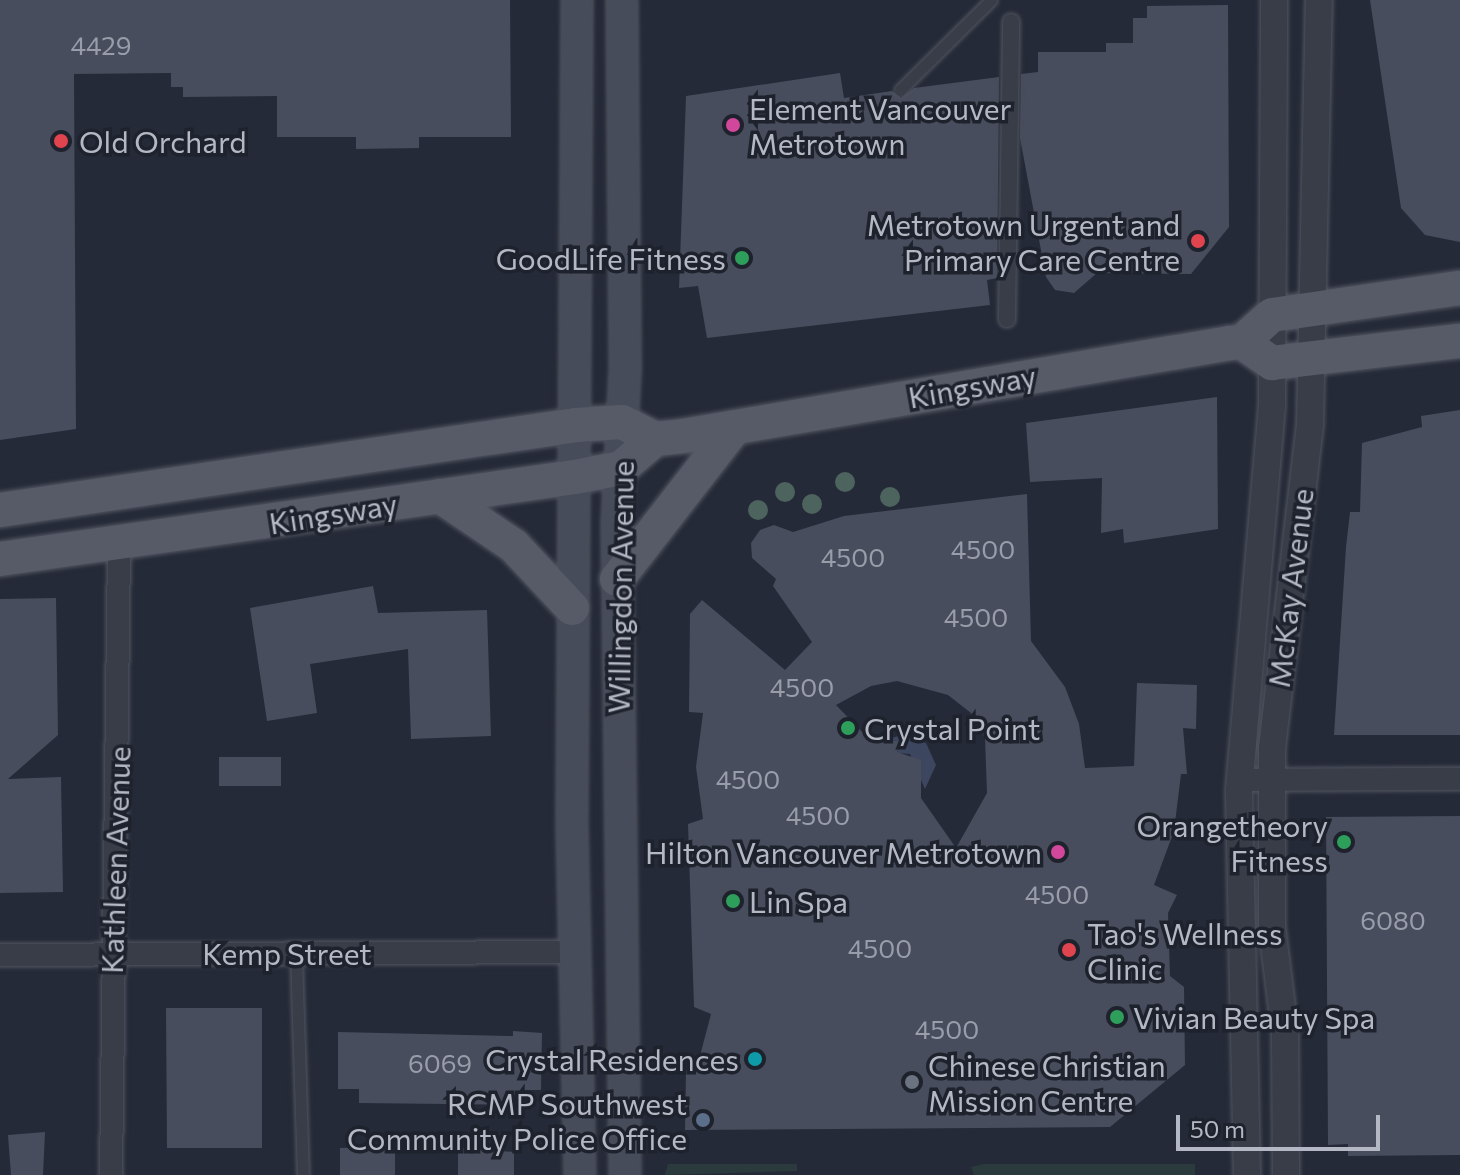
<!DOCTYPE html>
<html>
<head>
<meta charset="utf-8">
<style>
	body { margin:0 }
	#map { position:relative; width:1460px; height:1175px; overflow:hidden; background:#252a38; font-family:Commissioner,sans-serif }
	div>[style] { position:absolute }
	[style*='--x'] { left:calc(var(--x)*1px); top:calc(var(--y)*1px); width:calc(var(--w)*1px); rotate:calc(var(--a)*1deg) }
	.green>* { inset:0; background:#2b3a3d }
	.water>* { inset:0; background:#3d465f }
	.building>* { inset:0; background:#474d5c }
	.roads { filter:drop-shadow(0 0 2px #515560) drop-shadow(0 0 2px #515560) }
	.service>* { height:11px; margin:-5.5px; padding:0 5.5px; transform-origin:5.5px; border-radius:5.5px; background:#383d48 }
	.pedestrian>* { height:16px; margin:-8px; padding:0 8px; transform-origin:8px; border-radius:8px; background:#383d48 }
	.minor>* { height:22px; margin:-11px; padding:0 11px; transform-origin:11px; border-radius:11px; background:#383d48 }
	.tertiary>* { height:26px; margin:-13px; padding:0 13px; transform-origin:13px; border-radius:13px; background:#383d48 }
	.secondary>* { height:30px; margin:-15px; padding:0 15px; transform-origin:15px; border-radius:15px; background:#474c5b }
	.primary>* { height:34px; margin:-17px; padding:0 17px; transform-origin:17px; border-radius:17px; background:#575b68 }
	.trees>* { width:20px; height:20px; margin:-10px; border-radius:50%; background:#4d635d }
	.dots>* { width:22px; height:22px; translate:-50% -50%; box-sizing:border-box; border:4px solid #1e222d; border-radius:50% }
	span { translate:-50% -50%; white-space:nowrap; text-align:center; line-height:1.15; -webkit-text-stroke:7px #1e222d; paint-order:stroke }
	.number-label { font-size:26px; color:#999daa }
	.number-label span { -webkit-text-stroke-width:0 }
	.poi-label { font-size:30px; color:#b4b8c4 }
	.left { translate:0 -50%; text-align:left }
	.right { translate:-100% -50%; text-align:right }
	.street-label { font-size:30px; color:#b4b8c4 }
	.scale { position:absolute; left:1176px; top:1115px; width:204px; height:36px; box-sizing:border-box; border:4px solid #b4b8c4; border-top:0; padding-left:10px; font-size:24px; line-height:28px; white-space:nowrap; color:#b4b8c4; -webkit-text-stroke:6px #1e222d; paint-order:stroke }
</style>
</head>
<body>
<div id="map">
	<div class="green">
		<div style="clip-path:polygon(668px 1164px,797px 1164px,797px 1171px,665px 1175px)"></div>
		<div style="clip-path:polygon(984px 1164px,1195px 1164px,1195px 1175px,974px 1175px,971px 1167px)"></div>
	</div>
	<div class="water">
		<div style="clip-path:polygon(903px 735px,926px 743px,936px 765px,925px 789px,910px 754px,897px 753px,898px 741px,883px 740px)"></div>
	</div>
	<div class="building">
		<div style="clip-path:polygon(0 0,510px 0,511px 137px,419px 137px,419px 148px,356px 149px,356px 137px,277px 137px,277px 96px,183px 97px,183px 87px,171px 87px,171px 73px,74px 74px,76px 429px,0 440px)"></div>
		<div style="clip-path:polygon(1370px 0,1460px 0,1460px 242px,1425px 235px,1401px 208px)"></div>
		<div style="clip-path:polygon(1228px 5px,1229px 227px,1191px 274px,1097px 273px,1074px 293px,1055px 290px,1046px 277px,1020px 138px,1021px 74px,1038px 72px,1038px 52px,1106px 52px,1106px 43px,1133px 43px,1133px 18px,1147px 18px,1147px 6px)"></div>
		<div style="clip-path:polygon(840px 73px,844px 98px,892px 91px,901px 98px,914px 88px,999px 77px,997px 278px,987px 280px,990px 305px,707px 338px,698px 286px,679px 288px,686px 96px)"></div>
		<div style="clip-path:polygon(1217px 397px,1218px 529px,1124px 543px,1123px 529px,1101px 533px,1102px 478px,1030px 482px,1026px 423px)"></div>
		<div style="clip-path:polygon(1460px 410px,1460px 735px,1334px 735px,1346px 547px,1350px 512px,1360px 512px,1362px 443px,1422px 427px,1421px 416px)"></div>
		<div style="clip-path:polygon(evenodd,1027px 494px,1031px 641px,1065px 687px,1079px 724px,1085px 768px,1134px 766px,1137px 683px,1197px 685px,1196px 729px,1183px 728px,1187px 774px,1181px 774px,1174px 831px,1154px 885px,1177px 895px,1168px 913px,1170px 976px,1184px 987px,1185px 1065px,1110px 1127px,685px 1130px,686px 1070px,696px 1071px,711px 1014px,694px 1007px,688px 824px,703px 819px,696px 767px,703px 713px,689px 712px,690px 614px,702px 600px,785px 670px,812px 642px,773px 586px,776px 579px,752px 558px,751px 543px,760px 530px,774px 525px,793px 532px,844px 516px,1027px 494px,897px 681px,948px 695px,971px 713px,985px 738px,987px 793px,956px 848px,921px 798px,921px 760px,897px 752px,898px 741px,868px 738px,836px 705px,871px 686px,897px 681px)"></div>
		<div style="clip-path:polygon(373px 586px,378px 613px,487px 610px,491px 736px,411px 739px,408px 649px,310px 664px,317px 713px,267px 721px,250px 608px)"></div>
		<div style="clip-path:polygon(56px 598px,58px 735px,8px 779px,61px 777px,63px 892px,0 893px,0 599px)"></div>
		<div style="clip-path:polygon(219px 757px,281px 757px,281px 786px,219px 786px)"></div>
		<div style="clip-path:polygon(1460px 816px,1460px 1155px,1348px 1156px,1348px 1144px,1328px 1145px,1326px 817px)"></div>
		<div style="clip-path:polygon(166px 1008px,262px 1008px,262px 1148px,167px 1148px)"></div>
		<div style="clip-path:polygon(513px 1031px,542px 1033px,541px 1090px,521px 1090px,521px 1105px,359px 1103px,359px 1089px,338px 1089px,338px 1032px,513px 1036px)"></div>
		<div style="clip-path:polygon(45px 1132px,43px 1175px,11px 1175px,8px 1135px)"></div>
		<div style="clip-path:polygon(395px 1147px,395px 1175px,340px 1175px,340px 1148px)"></div>
		<div style="clip-path:polygon(458px 1148px,514px 1152px,514px 1175px,458px 1175px)"></div>
	</div>
	<div class="roads">
		<div class="service">
			<div style="--x:900;--y:90;--w:128;--a:-44.7"></div>
			<div style="--x:296;--y:954;--w:221;--a:88.2"></div>
		</div>
		<div class="pedestrian">
			<div style="--x:1007;--y:319;--w:297;--a:-89.2"></div>
		</div>
		<div class="minor">
			<div style="--x:1240;--y:780;--w:220;--a:-0.3"></div>
			<div style="--x:0;--y:955;--w:574;--a:-0.3"></div>
			<div style="--x:111;--y:1175;--w:631;--a:-89.27"></div>
		</div>
		<div class="tertiary">
			<div style="--x:1247;--y:1175;--w:385;--a:-91.2"></div>
			<div style="--x:1239;--y:790;--w:387;--a:-85.1"></div>
			<div style="--x:1272;--y:404;--w:404;--a:-89.7"></div>
			<div style="--x:1286;--y:1175;--w:143;--a:-90.4"></div>
			<div style="--x:1285;--y:1032;--w:106;--a:-97.1"></div>
			<div style="--x:1272;--y:927;--w:179;--a:-90"></div>
			<div style="--x:1272;--y:748;--w:327;--a:-83.3"></div>
			<div style="--x:1310;--y:423;--w:423;--a:-88.8"></div>
		</div>
		<div class="secondary">
			<div style="--x:577;--y:0;--w:826;--a:90.35"></div>
			<div style="--x:572;--y:826;--w:349;--a:88.7"></div>
			<div style="--x:622;--y:0;--w:372;--a:89.5"></div>
			<div style="--x:625;--y:372;--w:153;--a:93"></div>
			<div style="--x:617;--y:525;--w:650;--a:89.29"></div>
		</div>
		<div class="primary">
			<div style="--x:1242;--y:342;--w:40;--a:-42"></div>
			<div style="--x:1272;--y:315;--w:190;--a:-8.2"></div>
			<div style="--x:440;--y:496;--w:89;--a:34"></div>
			<div style="--x:514;--y:546;--w:85;--a:46.9"></div>
			<div style="--x:0;--y:510;--w:582;--a:-8.39"></div>
			<div style="--x:576;--y:425;--w:46;--a:-3.7"></div>
			<div style="--x:622;--y:422;--w:37;--a:27"></div>
			<div style="--x:655;--y:439;--w:28;--a:-6"></div>
			<div style="--x:683;--y:436;--w:555;--a:-9.65"></div>
			<div style="--x:1230;--y:343;--w:12;--a:-5"></div>
			<div style="--x:1242;--y:342;--w:37;--a:35"></div>
			<div style="--x:1272;--y:363;--w:189;--a:-6.7"></div>
			<div style="--x:0;--y:559;--w:581;--a:-8.12"></div>
			<div style="--x:575;--y:477;--w:47;--a:-11.1"></div>
			<div style="--x:621;--y:468;--w:45;--a:-40.5"></div>
			<div style="--x:617;--y:579;--w:192;--a:-52.2"></div>
		</div>
	</div>
	<div class="trees">
		<div style="left:845px;top:482px"></div>
		<div style="left:785px;top:492px"></div>
		<div style="left:890px;top:497px"></div>
		<div style="left:812px;top:504px"></div>
		<div style="left:758px;top:510px"></div>
	</div>
	<div class="dots">
		<div style="left:733px;top:125px;background:#d1479c"></div>
		<div style="left:61px;top:141px;background:#e0444e"></div>
		<div style="left:1198px;top:241px;background:#e0444e"></div>
		<div style="left:742px;top:258px;background:#2e9e5b"></div>
		<div style="left:848px;top:728px;background:#2e9e5b"></div>
		<div style="left:1344px;top:842px;background:#2e9e5b"></div>
		<div style="left:1058px;top:852px;background:#d1479c"></div>
		<div style="left:733px;top:901px;background:#2e9e5b"></div>
		<div style="left:1069px;top:950px;background:#e0444e"></div>
		<div style="left:1117px;top:1017px;background:#2e9e5b"></div>
		<div style="left:755px;top:1059px;background:#0f9aa8"></div>
		<div style="left:912px;top:1082px;background:#6b7280"></div>
		<div style="left:703px;top:1120px;background:#5c6f8a"></div>
	</div>
	<div class="number-label">
		<span style="left:101px;top:45px">4429</span>
		<span style="left:983px;top:549px">4500</span>
		<span style="left:853px;top:557px">4500</span>
		<span style="left:976px;top:617px">4500</span>
		<span style="left:802px;top:687px">4500</span>
		<span style="left:748px;top:779px">4500</span>
		<span style="left:818px;top:815px">4500</span>
		<span style="left:1057px;top:894px">4500</span>
		<span style="left:1393px;top:920px">6080</span>
		<span style="left:880px;top:948px">4500</span>
		<span style="left:947px;top:1029px">4500</span>
		<span style="left:440px;top:1063px">6069</span>
	</div>
	<div class="poi-label">
		<span class="left" style="left:749px;top:125px">Element Vancouver<br>Metrotown</span>
		<span class="left" style="left:79px;top:141px">Old Orchard</span>
		<span class="right" style="left:1180px;top:241px">Metrotown Urgent and<br>Primary Care Centre</span>
		<span class="right" style="left:726px;top:258px">GoodLife Fitness</span>
		<span class="left" style="left:864px;top:728px">Crystal Point</span>
		<span class="right" style="left:1328px;top:842px">Orangetheory<br>Fitness</span>
		<span class="right" style="left:1042px;top:852px">Hilton Vancouver Metrotown</span>
		<span class="left" style="left:749px;top:901px">Lin Spa</span>
		<span class="left" style="left:1087px;top:950px">Tao's Wellness<br>Clinic</span>
		<span class="left" style="left:1133px;top:1017px">Vivian Beauty Spa</span>
		<span class="right" style="left:739px;top:1059px">Crystal Residences</span>
		<span class="left" style="left:928px;top:1082px">Chinese Christian<br>Mission Centre</span>
		<span class="right" style="left:687px;top:1120px">RCMP Southwest<br>Community Police Office</span>
	</div>
	<div class="street-label">
		<span style="left:972px;top:386px;rotate:-10deg">Kingsway</span>
		<span style="left:333px;top:513px;rotate:-9deg">Kingsway</span>
		<span style="left:620px;top:587px;rotate:-89deg">Willingdon Avenue</span>
		<span style="left:1290px;top:588px;rotate:-83deg">McKay Avenue</span>
		<span style="left:115px;top:860px;rotate:-88deg">Kathleen Avenue</span>
		<span style="left:287px;top:953px">Kemp Street</span>
	</div>
	<div class="scale">50 m</div>
</div>
</body>
</html>
